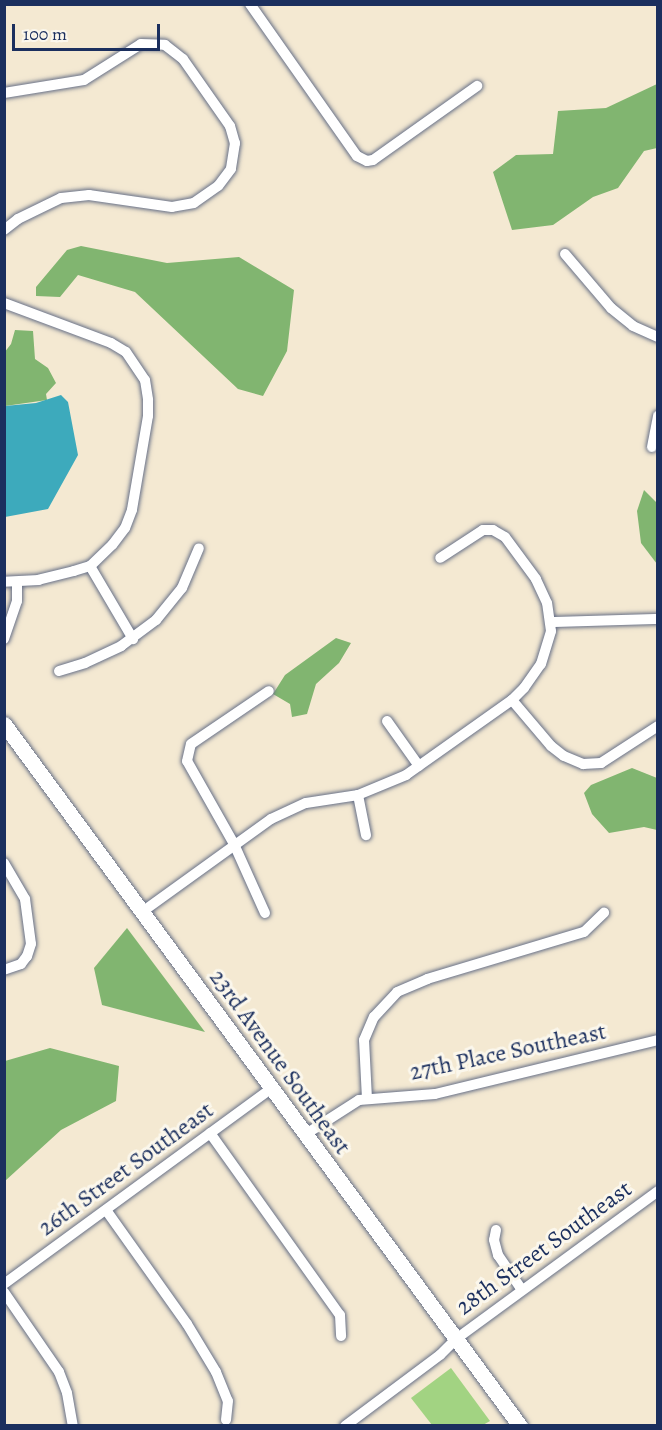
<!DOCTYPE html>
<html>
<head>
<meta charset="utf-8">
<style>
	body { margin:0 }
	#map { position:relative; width:662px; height:1430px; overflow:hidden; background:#f4e9d2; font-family:Alegreya,serif }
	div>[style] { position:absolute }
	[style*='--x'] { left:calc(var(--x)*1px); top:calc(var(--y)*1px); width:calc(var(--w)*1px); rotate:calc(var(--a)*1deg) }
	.green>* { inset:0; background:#a2d382 }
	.forest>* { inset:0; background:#81b570 }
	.water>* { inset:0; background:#3daabc }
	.roads { filter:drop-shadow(0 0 2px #677087) drop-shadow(0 0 2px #677087) }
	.street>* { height:10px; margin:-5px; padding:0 5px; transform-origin:5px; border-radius:5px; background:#fff }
	.secondary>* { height:15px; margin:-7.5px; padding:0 7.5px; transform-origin:7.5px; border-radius:7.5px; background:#fff }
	span { translate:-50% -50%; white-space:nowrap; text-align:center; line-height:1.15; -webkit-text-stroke:6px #fbf7ec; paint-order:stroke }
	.street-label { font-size:24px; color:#1b2f5e }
	.frame { position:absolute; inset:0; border:6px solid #1b2f5e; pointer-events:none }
	.scale { position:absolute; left:12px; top:24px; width:148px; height:27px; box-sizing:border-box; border:3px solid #1b2f5e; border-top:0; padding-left:8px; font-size:18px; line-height:21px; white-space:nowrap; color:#1b2f5e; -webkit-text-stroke:4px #fbf7ec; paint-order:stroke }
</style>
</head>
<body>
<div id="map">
	<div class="green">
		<div style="clip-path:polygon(451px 1368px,490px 1421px,483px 1425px,432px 1425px,411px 1398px)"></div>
	</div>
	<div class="forest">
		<div style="clip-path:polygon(657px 84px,657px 148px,644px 151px,618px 188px,593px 197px,553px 225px,512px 230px,493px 172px,516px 155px,553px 154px,558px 111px,606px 108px)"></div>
		<div style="clip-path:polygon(81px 246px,167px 263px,239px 257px,294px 290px,287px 351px,263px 396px,238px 389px,135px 292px,78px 275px,60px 297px,36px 296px,36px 287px,67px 250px)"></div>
		<div style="clip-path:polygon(15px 330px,33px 331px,35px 359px,48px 368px,56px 383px,46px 394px,47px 400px,5px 406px,4px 353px,11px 344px)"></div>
		<div style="clip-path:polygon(644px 490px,657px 503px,657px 564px,641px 543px,637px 511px)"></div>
		<div style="clip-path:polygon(336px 638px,351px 643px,339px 663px,316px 684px,307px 714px,292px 717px,290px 704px,273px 694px,285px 675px)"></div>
		<div style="clip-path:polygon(632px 768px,657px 778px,657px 830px,644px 827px,609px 833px,592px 814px,584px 793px,591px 785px)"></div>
		<div style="clip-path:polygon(127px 928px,205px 1032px,102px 1005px,94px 968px)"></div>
		<div style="clip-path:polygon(50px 1048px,119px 1066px,116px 1101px,61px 1130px,5px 1181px,5px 1061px)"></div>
	</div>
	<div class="water">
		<div style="clip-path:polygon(61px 395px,68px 402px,78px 455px,48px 509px,5px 517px,5px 406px,36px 403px)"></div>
	</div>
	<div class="roads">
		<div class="street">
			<div style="--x:250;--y:4;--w:186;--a:54.9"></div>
			<div style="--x:357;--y:156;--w:11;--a:27"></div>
			<div style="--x:367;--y:161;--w:6;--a:-9"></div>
			<div style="--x:373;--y:160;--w:128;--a:-35.4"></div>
			<div style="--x:4;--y:93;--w:81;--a:-9.2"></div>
			<div style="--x:84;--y:80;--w:67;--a:-32.3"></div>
			<div style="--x:141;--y:44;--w:24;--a:2"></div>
			<div style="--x:165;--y:45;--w:23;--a:38"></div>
			<div style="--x:183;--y:59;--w:82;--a:55"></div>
			<div style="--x:230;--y:126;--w:18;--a:74"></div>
			<div style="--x:235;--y:143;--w:26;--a:99"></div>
			<div style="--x:231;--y:169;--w:21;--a:127"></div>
			<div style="--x:218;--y:186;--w:29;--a:145"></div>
			<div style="--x:194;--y:203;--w:22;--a:170"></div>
			<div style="--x:172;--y:207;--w:84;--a:-171.8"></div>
			<div style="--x:89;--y:195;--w:28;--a:174"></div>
			<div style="--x:61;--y:198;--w:48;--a:154"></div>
			<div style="--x:18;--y:219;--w:18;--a:142"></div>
			<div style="--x:565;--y:254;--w:71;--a:49.6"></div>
			<div style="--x:611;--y:308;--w:28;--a:39"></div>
			<div style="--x:633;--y:326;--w:27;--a:24"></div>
			<div style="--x:4;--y:303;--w:114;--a:20.5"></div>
			<div style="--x:111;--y:343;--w:17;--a:31"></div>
			<div style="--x:126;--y:352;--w:34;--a:56"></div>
			<div style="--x:145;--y:380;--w:20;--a:81"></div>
			<div style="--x:148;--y:400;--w:16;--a:90"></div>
			<div style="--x:148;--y:416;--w:95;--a:99.7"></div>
			<div style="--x:132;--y:510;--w:19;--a:111"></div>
			<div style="--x:125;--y:528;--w:21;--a:127"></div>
			<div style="--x:112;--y:545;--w:30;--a:136"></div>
			<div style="--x:90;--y:566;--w:17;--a:163"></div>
			<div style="--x:74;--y:571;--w:36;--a:166"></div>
			<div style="--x:39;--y:580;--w:35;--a:177"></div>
			<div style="--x:652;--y:447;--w:32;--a:-79"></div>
			<div style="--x:90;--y:566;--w:85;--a:59.5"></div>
			<div style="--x:551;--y:622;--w:107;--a:-1.6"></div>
			<div style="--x:4;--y:639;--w:40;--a:-71.1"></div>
			<div style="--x:17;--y:601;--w:18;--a:-90"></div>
			<div style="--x:59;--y:671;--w:27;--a:-17"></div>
			<div style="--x:85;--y:663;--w:40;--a:-25"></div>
			<div style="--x:121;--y:646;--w:44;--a:-36.6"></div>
			<div style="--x:156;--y:620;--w:41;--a:-50.9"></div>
			<div style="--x:182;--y:588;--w:43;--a:-67"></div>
			<div style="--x:512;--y:700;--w:60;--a:49.7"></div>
			<div style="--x:551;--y:746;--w:16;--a:38"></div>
			<div style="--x:564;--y:756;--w:21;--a:23"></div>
			<div style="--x:583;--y:764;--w:18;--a:-3"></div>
			<div style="--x:601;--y:763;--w:68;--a:-33"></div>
			<div style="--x:387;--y:721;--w:55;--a:54.6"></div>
			<div style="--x:358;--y:795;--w:41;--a:78.7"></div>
			<div style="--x:4;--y:863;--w:42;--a:59.7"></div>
			<div style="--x:25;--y:899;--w:45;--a:82.4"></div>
			<div style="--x:31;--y:944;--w:13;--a:108"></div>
			<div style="--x:27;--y:956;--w:10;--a:127"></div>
			<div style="--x:21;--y:964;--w:18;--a:161"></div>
			<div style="--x:142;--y:912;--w:159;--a:-35.8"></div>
			<div style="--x:271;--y:819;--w:38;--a:-25"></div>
			<div style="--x:306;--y:803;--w:53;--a:-8.7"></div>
			<div style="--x:358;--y:795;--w:52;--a:-22.6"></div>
			<div style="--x:406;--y:775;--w:130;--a:-35.3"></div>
			<div style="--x:512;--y:700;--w:17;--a:-45"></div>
			<div style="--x:524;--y:688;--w:29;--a:-55"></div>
			<div style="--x:541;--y:664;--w:34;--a:-73"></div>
			<div style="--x:551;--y:631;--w:28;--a:-98"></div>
			<div style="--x:547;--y:603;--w:26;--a:-115"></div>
			<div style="--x:536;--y:579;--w:52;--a:-126.4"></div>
			<div style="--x:505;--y:537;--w:14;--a:-150"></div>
			<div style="--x:493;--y:530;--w:10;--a:180"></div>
			<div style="--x:483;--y:530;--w:51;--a:146.9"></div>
			<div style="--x:265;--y:913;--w:76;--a:-114.2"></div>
			<div style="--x:234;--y:844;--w:95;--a:-119.5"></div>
			<div style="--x:187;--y:761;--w:17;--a:-77"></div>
			<div style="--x:191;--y:744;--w:94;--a:-34.2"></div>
			<div style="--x:367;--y:1099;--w:59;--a:-92.9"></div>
			<div style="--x:364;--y:1040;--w:25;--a:-67"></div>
			<div style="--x:374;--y:1017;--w:34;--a:-47"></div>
			<div style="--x:397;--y:992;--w:33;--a:-23"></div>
			<div style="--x:427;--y:979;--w:164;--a:-16.7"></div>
			<div style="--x:584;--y:932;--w:28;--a:-44"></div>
			<div style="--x:210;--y:1133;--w:224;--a:54.5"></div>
			<div style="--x:340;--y:1315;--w:21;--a:87"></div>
			<div style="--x:306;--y:1134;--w:63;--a:-32.7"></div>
			<div style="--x:359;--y:1100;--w:76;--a:-4.5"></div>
			<div style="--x:435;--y:1094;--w:229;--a:-13.6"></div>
			<div style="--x:106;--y:1210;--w:140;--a:54.6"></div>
			<div style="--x:187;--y:1324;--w:56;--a:58.9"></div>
			<div style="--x:216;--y:1372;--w:31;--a:68"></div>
			<div style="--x:228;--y:1401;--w:19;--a:96"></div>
			<div style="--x:496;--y:1230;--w:10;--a:101"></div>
			<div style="--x:494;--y:1240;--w:16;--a:75"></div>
			<div style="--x:498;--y:1255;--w:42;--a:55.6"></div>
			<div style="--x:4;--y:1284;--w:332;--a:-36.2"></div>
			<div style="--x:4;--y:1292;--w:97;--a:55.5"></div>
			<div style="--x:59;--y:1372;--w:22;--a:69"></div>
			<div style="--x:67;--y:1393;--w:34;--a:80"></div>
			<div style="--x:345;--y:1426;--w:119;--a:-36.8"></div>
			<div style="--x:440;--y:1355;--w:23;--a:-45"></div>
			<div style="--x:456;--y:1339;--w:250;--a:-36.2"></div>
		</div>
		<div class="secondary">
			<div style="--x:4;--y:724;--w:871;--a:53.68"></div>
		</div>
	</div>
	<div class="street-label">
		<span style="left:508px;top:1052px;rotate:-12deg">27th Place Southeast</span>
		<span style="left:280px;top:1062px;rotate:54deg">23rd Avenue Southeast</span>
		<span style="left:126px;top:1169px;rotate:-36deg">26th Street Southeast</span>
		<span style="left:544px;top:1248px;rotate:-36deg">28th Street Southeast</span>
	</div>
	<div class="frame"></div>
	<div class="scale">100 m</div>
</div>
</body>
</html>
